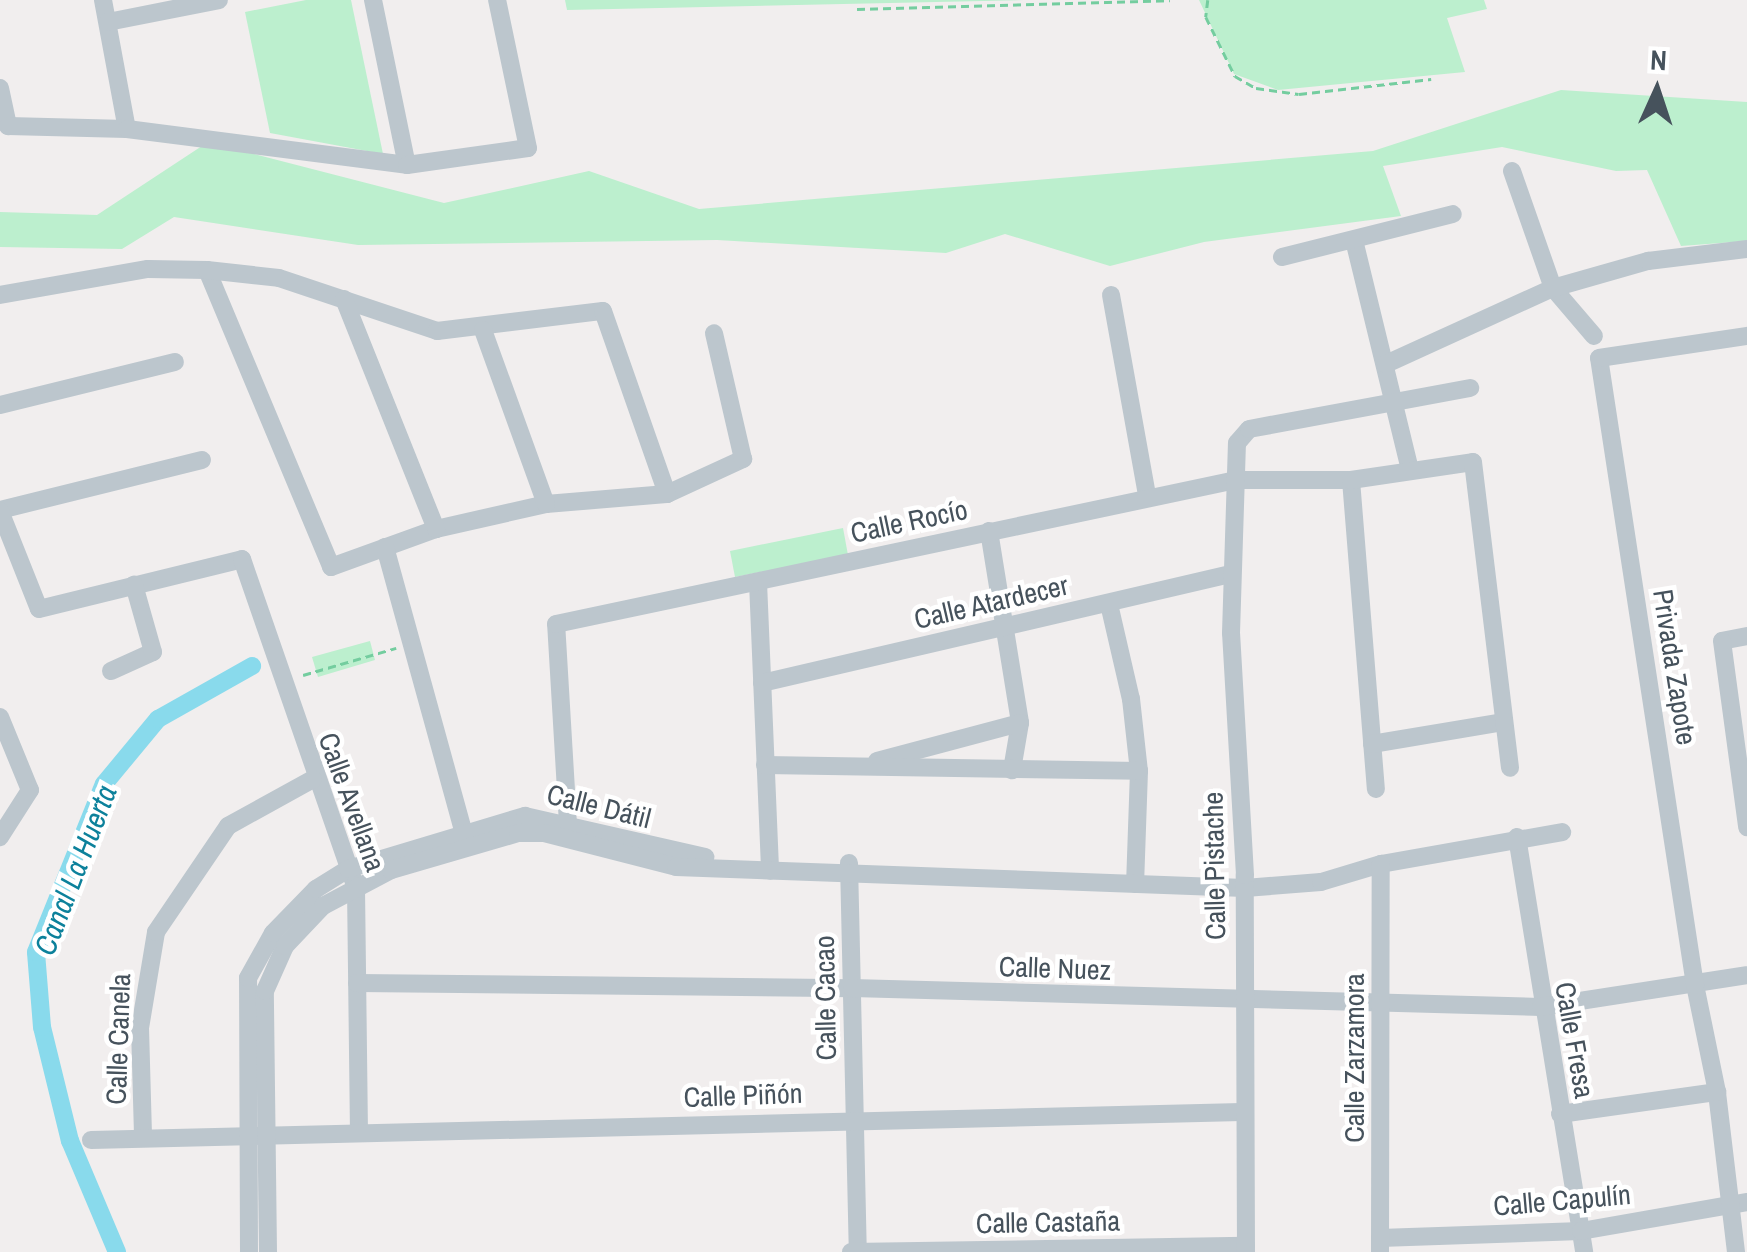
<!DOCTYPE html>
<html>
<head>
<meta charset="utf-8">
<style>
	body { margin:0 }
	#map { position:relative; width:1747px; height:1252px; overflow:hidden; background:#f1eeee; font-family:"Archivo Narrow",sans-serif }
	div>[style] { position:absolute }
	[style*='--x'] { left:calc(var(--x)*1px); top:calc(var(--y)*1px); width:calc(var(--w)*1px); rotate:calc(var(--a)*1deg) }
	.green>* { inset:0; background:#bcefce }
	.canal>* { height:18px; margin:-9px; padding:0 9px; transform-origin:9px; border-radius:9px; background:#89daec }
	.path>* { height:2.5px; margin-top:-1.25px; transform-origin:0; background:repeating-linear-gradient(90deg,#74cd9f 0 8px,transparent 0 13px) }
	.minor>* { height:18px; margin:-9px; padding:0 9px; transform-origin:9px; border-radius:9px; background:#bcc6cd }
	span { translate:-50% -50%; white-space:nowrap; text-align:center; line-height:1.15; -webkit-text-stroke:9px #fff; paint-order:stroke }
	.street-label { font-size:28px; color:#46525c }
	.water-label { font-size:30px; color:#0c819b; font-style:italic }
	.north { position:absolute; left:1607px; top:40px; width:100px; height:100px; -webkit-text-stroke:8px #fff; paint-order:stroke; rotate:3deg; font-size:28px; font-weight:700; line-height:40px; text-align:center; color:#46525c }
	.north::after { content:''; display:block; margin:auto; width:35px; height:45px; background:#46525c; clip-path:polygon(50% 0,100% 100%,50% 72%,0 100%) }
</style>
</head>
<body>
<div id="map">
	<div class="green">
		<div style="clip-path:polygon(306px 0,351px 0,383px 154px,270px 133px,245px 12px)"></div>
		<div style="clip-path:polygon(565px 0,1024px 0,567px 10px)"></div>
		<div style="clip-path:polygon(1199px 0,1484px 0,1487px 9px,1447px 18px,1465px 72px,1278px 90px,1234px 74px)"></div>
		<div style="clip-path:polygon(1561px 90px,1747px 102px,1747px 241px,1681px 246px,1647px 170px,1616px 171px,1502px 147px,1383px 166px,1401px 216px,1204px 242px,1110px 266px,1005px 234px,946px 253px,717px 240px,358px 245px,174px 217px,122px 249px,0 247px,0 212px,97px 215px,208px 142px,444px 203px,589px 171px,699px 209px,1373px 151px)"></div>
		<div style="clip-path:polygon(843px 528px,848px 555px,735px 577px,730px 551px)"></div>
		<div style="clip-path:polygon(370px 641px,375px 660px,318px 677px,312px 657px)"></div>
	</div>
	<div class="canal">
		<div style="--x:117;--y:1252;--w:121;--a:-112.9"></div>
		<div style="--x:70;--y:1141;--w:117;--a:-103.8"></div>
		<div style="--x:42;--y:1027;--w:75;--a:-94.6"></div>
		<div style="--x:36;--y:952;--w:181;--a:-68"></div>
		<div style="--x:104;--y:784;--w:85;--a:-50.3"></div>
		<div style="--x:158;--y:719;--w:108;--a:-29.4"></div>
	</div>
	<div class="path">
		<div style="--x:1208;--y:0;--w:17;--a:97"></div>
		<div style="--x:1206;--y:17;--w:66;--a:63.8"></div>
		<div style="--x:1235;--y:76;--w:24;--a:30"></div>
		<div style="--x:1256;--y:88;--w:43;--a:7.9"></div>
		<div style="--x:1299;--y:94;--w:133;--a:-6.5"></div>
		<div style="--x:857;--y:9;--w:313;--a:-1.6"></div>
		<div style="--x:303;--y:675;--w:97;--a:-16.2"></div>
	</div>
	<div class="minor">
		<div style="--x:103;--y:0;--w:131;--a:79.5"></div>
		<div style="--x:373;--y:0;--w:168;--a:78.4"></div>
		<div style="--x:108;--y:22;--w:113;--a:-11.2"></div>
		<div style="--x:0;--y:88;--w:39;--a:78"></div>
		<div style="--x:8;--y:126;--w:119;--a:1.4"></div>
		<div style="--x:127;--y:129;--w:282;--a:7.3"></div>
		<div style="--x:407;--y:165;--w:122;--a:-8"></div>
		<div style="--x:528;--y:148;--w:151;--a:-101.8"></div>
		<div style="--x:1512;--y:171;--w:124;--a:70.7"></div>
		<div style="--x:1553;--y:288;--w:63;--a:49.5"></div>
		<div style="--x:1354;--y:240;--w:237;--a:76.3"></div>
		<div style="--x:1282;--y:257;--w:176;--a:-14.1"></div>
		<div style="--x:207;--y:270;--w:322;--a:67.3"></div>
		<div style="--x:331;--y:567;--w:112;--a:-19.9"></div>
		<div style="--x:436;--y:529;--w:113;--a:-12.8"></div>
		<div style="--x:546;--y:504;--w:121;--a:-4.7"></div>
		<div style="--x:667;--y:494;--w:84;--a:-24.7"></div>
		<div style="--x:743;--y:459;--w:129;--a:-103"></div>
		<div style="--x:0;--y:295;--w:150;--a:-10"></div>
		<div style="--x:148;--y:269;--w:59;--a:1"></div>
		<div style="--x:207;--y:270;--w:72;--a:6.3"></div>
		<div style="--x:279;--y:278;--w:167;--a:18.5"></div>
		<div style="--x:437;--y:331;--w:167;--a:-6.9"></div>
		<div style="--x:603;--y:311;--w:194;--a:70.7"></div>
		<div style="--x:1111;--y:295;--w:204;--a:79.8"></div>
		<div style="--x:344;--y:299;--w:248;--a:68.2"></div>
		<div style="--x:483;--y:330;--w:185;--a:70.1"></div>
		<div style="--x:1386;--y:364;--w:183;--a:-24.5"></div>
		<div style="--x:1553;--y:288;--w:99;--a:-15.9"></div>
		<div style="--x:1648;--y:261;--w:100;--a:-6.9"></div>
		<div style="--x:0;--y:405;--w:180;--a:-13.8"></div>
		<div style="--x:1351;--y:480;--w:310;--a:85.4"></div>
		<div style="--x:0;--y:510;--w:208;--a:-13.9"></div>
		<div style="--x:0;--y:511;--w:105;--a:68.3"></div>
		<div style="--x:39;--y:609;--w:209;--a:-13.8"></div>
		<div style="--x:242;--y:559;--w:348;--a:70.9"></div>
		<div style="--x:356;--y:888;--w:245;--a:89.3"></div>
		<div style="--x:989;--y:531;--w:194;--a:80.8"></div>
		<div style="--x:1020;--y:723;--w:48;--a:99.7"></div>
		<div style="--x:385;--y:547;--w:305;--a:74.6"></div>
		<div style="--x:758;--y:582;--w:289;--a:87.6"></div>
		<div style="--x:1109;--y:604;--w:98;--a:77"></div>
		<div style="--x:1131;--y:699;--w:72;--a:83.7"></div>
		<div style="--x:1139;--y:771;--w:113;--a:92"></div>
		<div style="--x:1747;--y:636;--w:25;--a:169"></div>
		<div style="--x:1722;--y:641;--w:188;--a:82.3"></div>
		<div style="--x:111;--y:671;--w:46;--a:-24.3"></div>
		<div style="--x:153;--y:652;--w:70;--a:-105.8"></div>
		<div style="--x:762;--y:683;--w:482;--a:-13.1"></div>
		<div style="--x:0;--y:717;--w:79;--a:67.7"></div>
		<div style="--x:30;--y:790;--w:56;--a:122.6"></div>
		<div style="--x:1372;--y:744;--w:134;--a:-9.5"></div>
		<div style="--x:877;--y:761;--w:148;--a:-14.9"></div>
		<div style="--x:765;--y:765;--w:374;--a:0.9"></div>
		<div style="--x:568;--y:824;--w:200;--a:-93.4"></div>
		<div style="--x:556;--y:624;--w:695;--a:-11.96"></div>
		<div style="--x:1236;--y:480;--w:115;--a:0"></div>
		<div style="--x:1351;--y:480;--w:123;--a:-8.4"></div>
		<div style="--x:1473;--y:462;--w:308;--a:83.1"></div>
		<div style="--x:1517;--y:837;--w:420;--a:80.8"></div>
		<div style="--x:849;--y:863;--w:389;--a:88.7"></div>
		<div style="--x:357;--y:983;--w:495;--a:0.6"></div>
		<div style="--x:852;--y:988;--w:689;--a:1.58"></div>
		<div style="--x:1541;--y:1007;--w:208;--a:-8.8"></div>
		<div style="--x:1560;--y:1114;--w:159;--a:-8"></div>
		<div style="--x:143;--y:1135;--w:107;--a:-91.6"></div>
		<div style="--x:140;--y:1028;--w:97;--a:-80.5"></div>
		<div style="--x:156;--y:932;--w:128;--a:-55.8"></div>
		<div style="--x:228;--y:826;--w:97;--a:-28.9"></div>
		<div style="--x:91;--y:1140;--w:1151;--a:-1.39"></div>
		<div style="--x:1380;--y:1238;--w:201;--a:-2"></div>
		<div style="--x:1581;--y:1231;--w:169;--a:-9.9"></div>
		<div style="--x:249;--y:1252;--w:274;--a:-90.2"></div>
		<div style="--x:248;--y:978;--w:51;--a:-60.9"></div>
		<div style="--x:273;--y:933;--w:62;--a:-45.7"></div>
		<div style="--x:316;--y:889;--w:38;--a:-32"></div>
		<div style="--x:348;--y:869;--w:185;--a:-16.7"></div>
		<div style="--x:525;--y:816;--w:185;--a:12.8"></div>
		<div style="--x:268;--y:1252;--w:261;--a:-90.7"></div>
		<div style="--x:265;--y:991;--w:49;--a:-66"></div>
		<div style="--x:285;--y:946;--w:55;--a:-46.5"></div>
		<div style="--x:323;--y:906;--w:77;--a:-27.9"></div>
		<div style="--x:391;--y:870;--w:132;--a:-16.2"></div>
		<div style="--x:518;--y:833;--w:26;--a:0"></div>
		<div style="--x:544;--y:833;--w:136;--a:14.4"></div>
		<div style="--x:676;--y:867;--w:569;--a:2.11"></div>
		<div style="--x:1245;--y:888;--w:76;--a:-4.5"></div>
		<div style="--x:1321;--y:882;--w:63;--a:-16.7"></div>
		<div style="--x:1381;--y:864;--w:184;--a:-10"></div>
		<div style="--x:851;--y:1252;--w:395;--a:-0.9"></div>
		<div style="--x:1246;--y:1252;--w:377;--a:-90.2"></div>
		<div style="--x:1245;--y:875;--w:242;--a:-93.3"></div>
		<div style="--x:1231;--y:633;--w:190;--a:-88.2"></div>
		<div style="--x:1237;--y:443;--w:18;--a:-49"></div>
		<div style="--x:1249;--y:429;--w:225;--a:-10.5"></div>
		<div style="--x:1380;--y:1252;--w:388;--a:-89.9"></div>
		<div style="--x:1736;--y:1252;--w:161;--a:-96.8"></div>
		<div style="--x:1717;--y:1092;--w:109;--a:-101.6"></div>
		<div style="--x:1695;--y:985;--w:634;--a:-98.7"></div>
		<div style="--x:1599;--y:358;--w:150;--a:-8.5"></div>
	</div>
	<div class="street-label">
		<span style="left:909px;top:521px;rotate:-12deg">Calle Rocío</span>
		<span style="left:991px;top:602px;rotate:-13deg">Calle Atardecer</span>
		<span style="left:1675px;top:667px;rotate:81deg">Privada Zapote</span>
		<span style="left:352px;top:802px;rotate:70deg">Calle Avellana</span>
		<span style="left:599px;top:806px;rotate:14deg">Calle Dátil</span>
		<span style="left:1214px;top:866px;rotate:-91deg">Calle Pistache</span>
		<span style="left:1055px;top:968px;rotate:2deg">Calle Nuez</span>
		<span style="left:825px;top:998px;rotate:-91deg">Calle Cacao</span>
		<span style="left:118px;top:1039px;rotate:-88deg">Calle Canela</span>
		<span style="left:1575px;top:1040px;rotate:80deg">Calle Fresa</span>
		<span style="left:1354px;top:1058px;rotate:-90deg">Calle Zarzamora</span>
		<span style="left:743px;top:1095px;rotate:-2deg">Calle Piñón</span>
		<span style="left:1562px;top:1200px;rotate:-5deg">Calle Capulín</span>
		<span style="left:1048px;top:1222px;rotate:-1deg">Calle Castaña</span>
	</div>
	<div class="water-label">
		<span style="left:75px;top:870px;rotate:-69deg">Canal La Huerta</span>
	</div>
	<div class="north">N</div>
</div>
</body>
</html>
